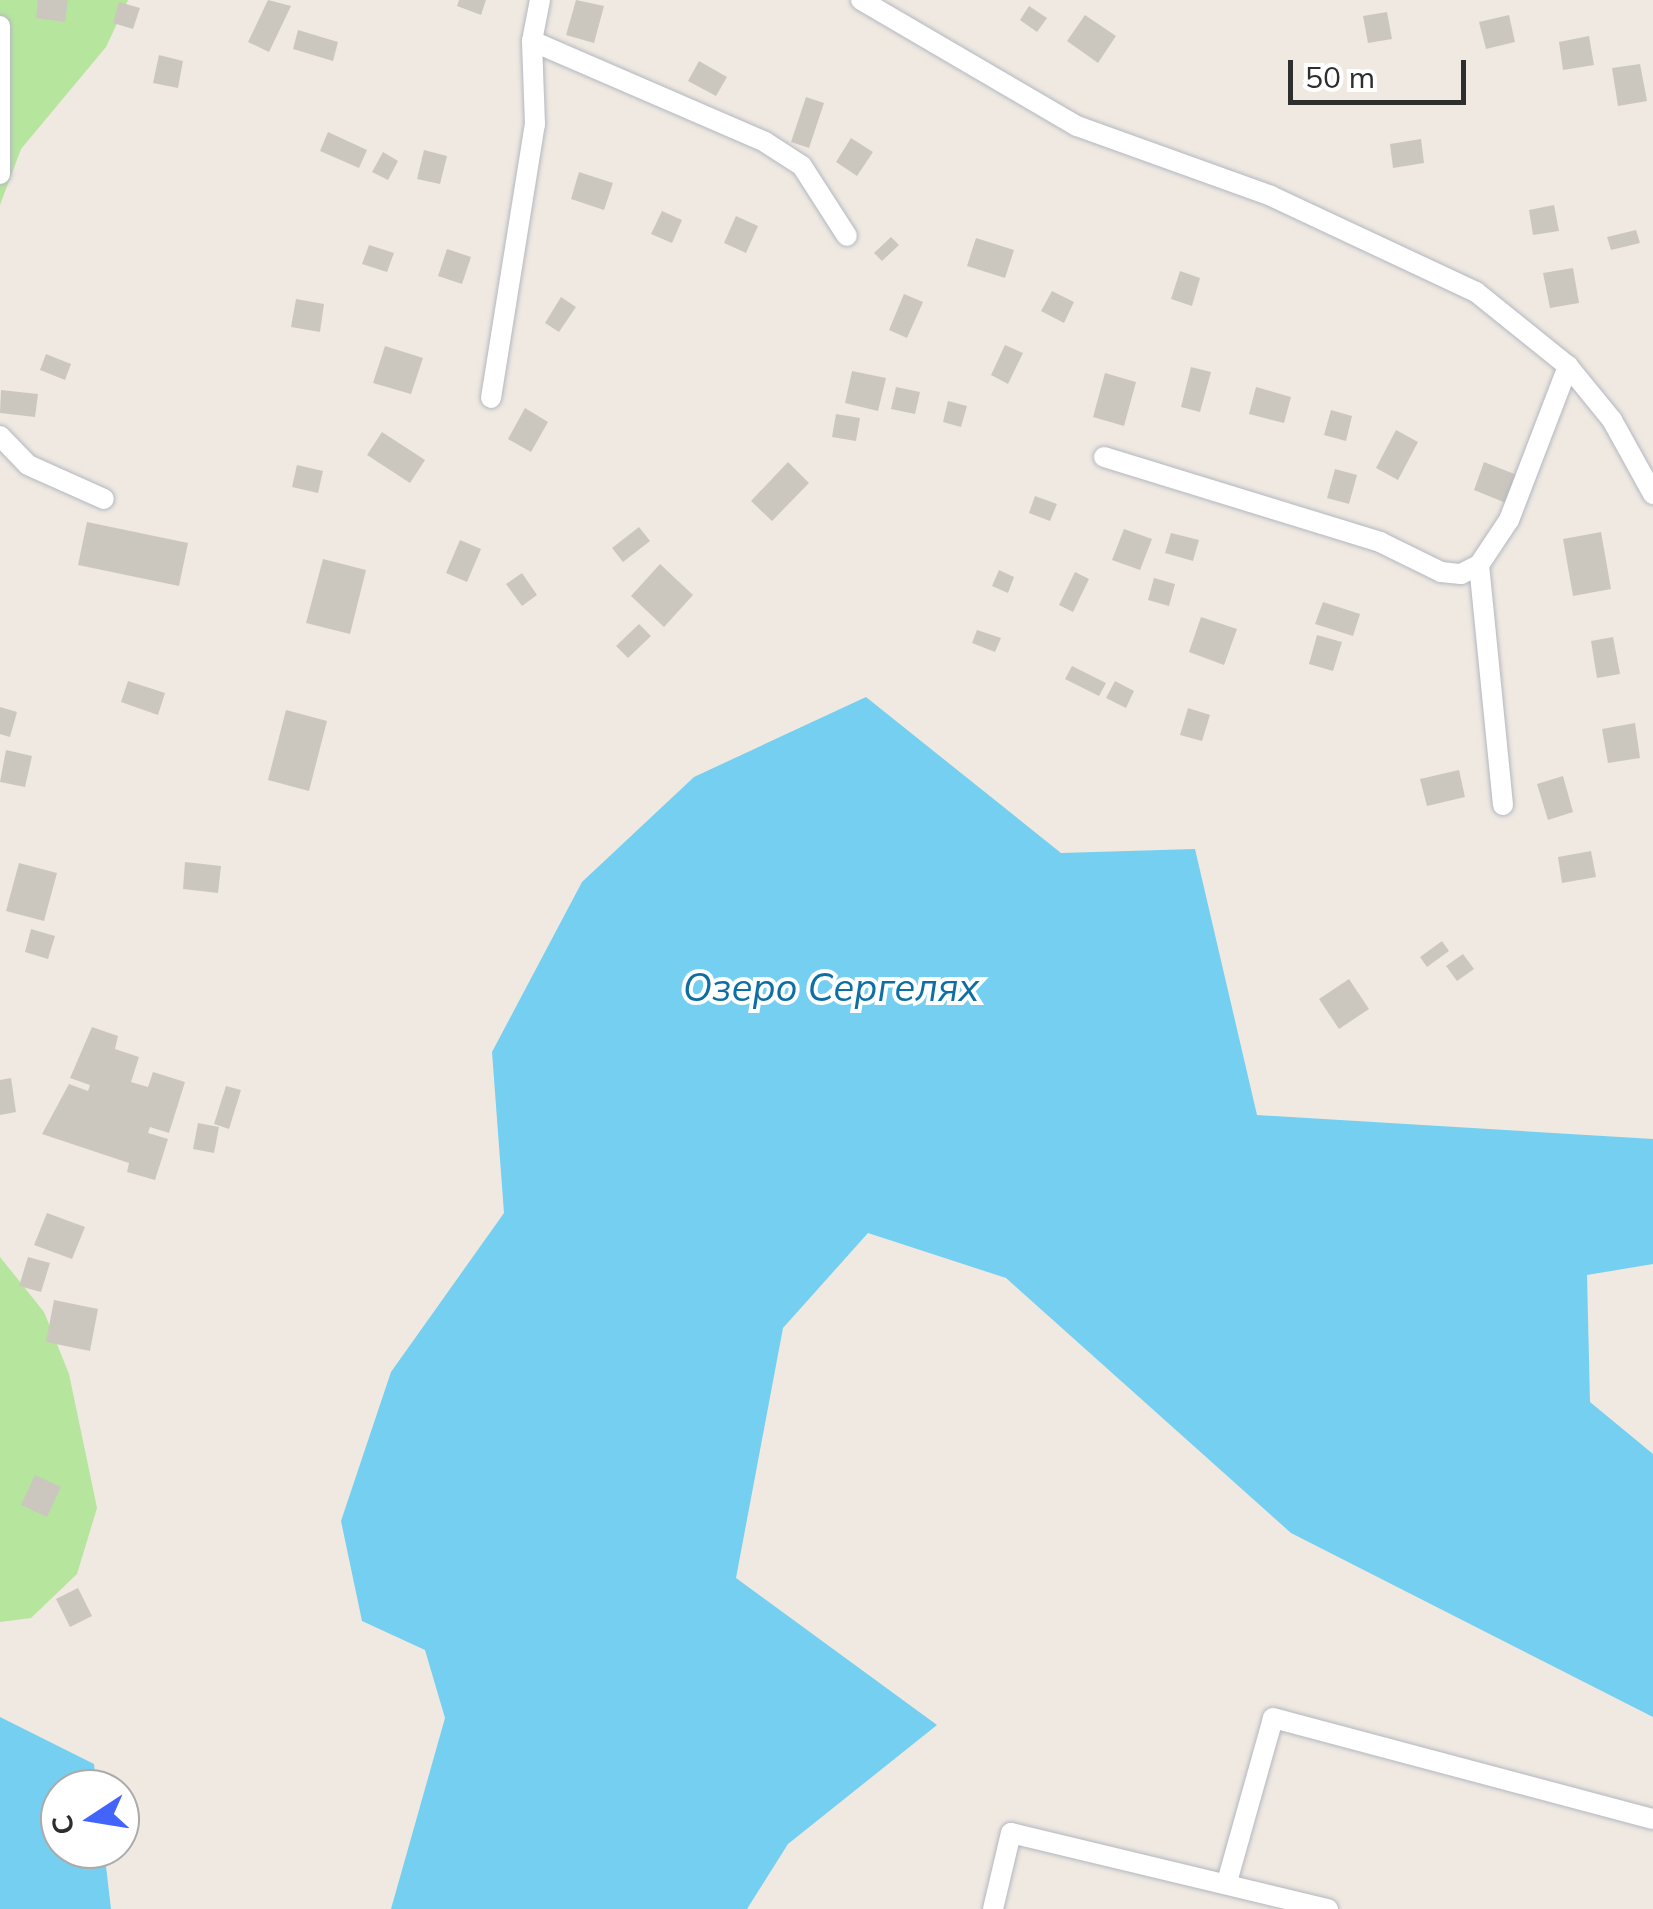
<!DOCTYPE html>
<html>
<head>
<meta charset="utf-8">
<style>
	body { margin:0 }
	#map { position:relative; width:1653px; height:1909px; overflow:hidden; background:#efe9e1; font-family:Mulish,sans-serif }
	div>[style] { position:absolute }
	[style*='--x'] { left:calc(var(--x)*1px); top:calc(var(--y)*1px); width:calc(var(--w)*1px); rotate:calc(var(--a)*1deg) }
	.green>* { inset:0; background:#b6e59e }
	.water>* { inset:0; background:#75cff0 }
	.building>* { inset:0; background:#cbc7bf }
	.roads { filter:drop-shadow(0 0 2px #b4b7c1) drop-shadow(0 0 2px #b4b7c1) }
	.minor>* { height:20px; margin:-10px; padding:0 10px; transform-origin:10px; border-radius:10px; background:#fff }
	span { translate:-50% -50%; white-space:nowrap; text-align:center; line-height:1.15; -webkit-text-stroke:8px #fff; paint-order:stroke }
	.water-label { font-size:38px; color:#0d6fa3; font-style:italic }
	.north { position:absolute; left:40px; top:1769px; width:100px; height:100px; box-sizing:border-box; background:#fff; border:2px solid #ababab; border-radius:50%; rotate:258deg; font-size:28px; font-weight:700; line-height:40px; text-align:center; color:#2e2e2e }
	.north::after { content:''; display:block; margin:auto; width:35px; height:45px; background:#4264fb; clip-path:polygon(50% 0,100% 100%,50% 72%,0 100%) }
	.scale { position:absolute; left:1288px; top:60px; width:178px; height:45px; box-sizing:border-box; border:5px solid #2e2e2e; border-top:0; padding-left:12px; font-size:30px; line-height:35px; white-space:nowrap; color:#2e2e2e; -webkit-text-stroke:8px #fff; paint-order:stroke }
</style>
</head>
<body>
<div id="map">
	<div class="green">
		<div style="clip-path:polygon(0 0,128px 0,106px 47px,21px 149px,0 205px)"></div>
		<div style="clip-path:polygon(0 1257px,44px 1312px,69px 1374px,97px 1508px,77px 1574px,31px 1618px,0 1622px)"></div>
	</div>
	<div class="water">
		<div style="clip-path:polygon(866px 697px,1061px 853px,1195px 849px,1257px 1115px,1653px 1139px,1653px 1264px,1587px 1275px,1590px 1402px,1653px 1454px,1653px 1717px,1291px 1533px,1006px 1278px,868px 1233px,783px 1328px,736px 1578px,937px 1725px,788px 1844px,747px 1909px,391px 1909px,445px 1718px,425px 1650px,362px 1621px,341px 1521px,391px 1372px,504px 1213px,492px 1052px,582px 882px,694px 777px)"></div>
		<div style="clip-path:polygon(0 1717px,94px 1764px,97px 1789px,60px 1789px,60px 1849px,104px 1849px,111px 1909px,0 1909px)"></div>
	</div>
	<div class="building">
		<div style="clip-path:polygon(38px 0,68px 0,65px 22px,36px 18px)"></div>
		<div style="clip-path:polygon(268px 0,291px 6px,269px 52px,248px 42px)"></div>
		<div style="clip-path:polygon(459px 0,486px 0,481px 15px,457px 6px)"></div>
		<div style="clip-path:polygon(576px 0,604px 6px,594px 43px,566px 35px)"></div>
		<div style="clip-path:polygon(119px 2px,140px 8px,133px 29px,113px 23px)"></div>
		<div style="clip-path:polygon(1029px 6px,1047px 18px,1037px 32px,1020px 20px)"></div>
		<div style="clip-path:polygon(1387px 12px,1392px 39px,1368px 43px,1363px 16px)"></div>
		<div style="clip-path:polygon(1085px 15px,1116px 36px,1098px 63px,1067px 41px)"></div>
		<div style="clip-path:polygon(1509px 15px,1515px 42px,1486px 49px,1479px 22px)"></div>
		<div style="clip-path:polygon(298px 30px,338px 42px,333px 61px,293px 49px)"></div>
		<div style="clip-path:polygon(1589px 36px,1594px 65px,1563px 70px,1559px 42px)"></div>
		<div style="clip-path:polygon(159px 55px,183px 61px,178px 88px,153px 83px)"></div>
		<div style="clip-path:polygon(699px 61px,727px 77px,716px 96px,688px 81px)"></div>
		<div style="clip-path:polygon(1640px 64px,1647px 101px,1618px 106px,1612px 68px)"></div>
		<div style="clip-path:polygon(806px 97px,824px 103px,809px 148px,791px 142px)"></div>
		<div style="clip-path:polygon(328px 132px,367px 150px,359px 168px,320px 151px)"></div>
		<div style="clip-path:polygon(851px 138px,873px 152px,857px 176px,836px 162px)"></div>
		<div style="clip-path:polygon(1421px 139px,1424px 163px,1393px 168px,1390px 144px)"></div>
		<div style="clip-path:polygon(424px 150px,447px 156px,440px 184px,417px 179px)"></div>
		<div style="clip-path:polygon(383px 152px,398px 161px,388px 180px,372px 172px)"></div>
		<div style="clip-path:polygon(579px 172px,613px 183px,604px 210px,571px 199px)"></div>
		<div style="clip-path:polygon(1554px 205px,1559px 231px,1533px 235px,1529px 210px)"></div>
		<div style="clip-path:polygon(662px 211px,682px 220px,672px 243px,651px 234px)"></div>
		<div style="clip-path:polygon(736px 216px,758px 226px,746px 253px,724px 243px)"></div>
		<div style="clip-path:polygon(1636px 230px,1640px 243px,1611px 250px,1607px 237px)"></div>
		<div style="clip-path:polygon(891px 237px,899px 245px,882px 261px,874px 253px)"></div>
		<div style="clip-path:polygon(976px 238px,1014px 250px,1005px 278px,967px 266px)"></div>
		<div style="clip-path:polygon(369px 245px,394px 253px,387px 272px,362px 264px)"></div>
		<div style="clip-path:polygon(447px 249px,471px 257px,462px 284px,438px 276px)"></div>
		<div style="clip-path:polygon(1573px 268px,1579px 303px,1550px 308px,1543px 273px)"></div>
		<div style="clip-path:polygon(1180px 271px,1200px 278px,1192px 306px,1171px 299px)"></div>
		<div style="clip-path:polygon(1052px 291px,1074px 302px,1064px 323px,1041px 311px)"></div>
		<div style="clip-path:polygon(904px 294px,923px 302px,907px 338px,889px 330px)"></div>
		<div style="clip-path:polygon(561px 297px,576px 307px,559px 332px,545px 323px)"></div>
		<div style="clip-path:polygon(296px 299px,324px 304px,320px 332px,291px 327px)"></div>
		<div style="clip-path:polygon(1005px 345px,1023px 353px,1008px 384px,991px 375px)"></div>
		<div style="clip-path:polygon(385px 346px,423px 358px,411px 394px,373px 383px)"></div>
		<div style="clip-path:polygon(46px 354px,71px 364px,65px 380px,40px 370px)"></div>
		<div style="clip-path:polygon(1191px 367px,1211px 372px,1200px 412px,1181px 407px)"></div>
		<div style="clip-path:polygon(852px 371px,886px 378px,878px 411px,845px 403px)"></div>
		<div style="clip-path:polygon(1105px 373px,1136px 382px,1124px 426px,1093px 417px)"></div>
		<div style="clip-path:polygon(896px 387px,920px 392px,915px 414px,891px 409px)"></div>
		<div style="clip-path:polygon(1256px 387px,1291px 397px,1284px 423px,1249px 414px)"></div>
		<div style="clip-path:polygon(1px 390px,38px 394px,35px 417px,0 413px)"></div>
		<div style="clip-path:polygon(948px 401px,967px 406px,961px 427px,943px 422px)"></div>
		<div style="clip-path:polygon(525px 408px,548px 422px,531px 452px,508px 439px)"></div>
		<div style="clip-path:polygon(1331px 410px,1352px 416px,1346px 441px,1324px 435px)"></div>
		<div style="clip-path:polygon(836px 414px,860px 418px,856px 441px,832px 437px)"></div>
		<div style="clip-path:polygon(1396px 430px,1418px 442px,1398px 480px,1376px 468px)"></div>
		<div style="clip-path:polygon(382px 432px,425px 460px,410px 483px,367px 455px)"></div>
		<div style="clip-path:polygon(788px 462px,809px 483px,772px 521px,751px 501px)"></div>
		<div style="clip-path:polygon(1484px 462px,1517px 475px,1506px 503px,1474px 490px)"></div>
		<div style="clip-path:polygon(297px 465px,323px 471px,318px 493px,292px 487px)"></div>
		<div style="clip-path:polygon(1335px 469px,1357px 475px,1349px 504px,1327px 498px)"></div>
		<div style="clip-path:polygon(1035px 496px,1057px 504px,1050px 521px,1029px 513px)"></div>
		<div style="clip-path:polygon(87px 522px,188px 543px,179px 586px,78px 565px)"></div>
		<div style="clip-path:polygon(639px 527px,650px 541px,623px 562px,612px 548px)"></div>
		<div style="clip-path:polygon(1124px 529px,1152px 539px,1140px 570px,1112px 560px)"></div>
		<div style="clip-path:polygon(1601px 532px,1611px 589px,1573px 596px,1563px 539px)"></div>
		<div style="clip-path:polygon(1171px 533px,1199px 540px,1193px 561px,1165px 553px)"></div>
		<div style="clip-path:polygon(460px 540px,481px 549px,467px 582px,446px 573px)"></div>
		<div style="clip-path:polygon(323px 559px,366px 570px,350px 634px,306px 623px)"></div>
		<div style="clip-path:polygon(660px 564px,693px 595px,664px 627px,631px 596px)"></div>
		<div style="clip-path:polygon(999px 570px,1014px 577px,1008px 593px,992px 586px)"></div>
		<div style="clip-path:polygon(1075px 572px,1089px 579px,1073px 612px,1059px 605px)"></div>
		<div style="clip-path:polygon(522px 573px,537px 595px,522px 606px,506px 584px)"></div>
		<div style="clip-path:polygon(1154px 578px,1175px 584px,1169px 606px,1148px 600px)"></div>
		<div style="clip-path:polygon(1323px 602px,1360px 614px,1353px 636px,1315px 624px)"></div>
		<div style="clip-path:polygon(1201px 617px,1237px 629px,1224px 665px,1189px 652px)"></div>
		<div style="clip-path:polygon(639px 624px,651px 636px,628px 658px,616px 646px)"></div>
		<div style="clip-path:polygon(977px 630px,1001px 638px,995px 652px,972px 643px)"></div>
		<div style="clip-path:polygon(1317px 635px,1342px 642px,1333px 671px,1309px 664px)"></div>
		<div style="clip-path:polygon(1613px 637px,1620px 674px,1597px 678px,1591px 641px)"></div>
		<div style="clip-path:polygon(1072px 666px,1106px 683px,1099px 696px,1065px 679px)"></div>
		<div style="clip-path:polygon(128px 681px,165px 693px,158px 715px,121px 702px)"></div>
		<div style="clip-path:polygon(1115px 681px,1134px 691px,1126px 708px,1106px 698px)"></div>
		<div style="clip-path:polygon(0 707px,17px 712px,10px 737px,0 734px)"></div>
		<div style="clip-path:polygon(1188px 708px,1210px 715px,1202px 741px,1180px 735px)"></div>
		<div style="clip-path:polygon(286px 710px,327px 721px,309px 791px,268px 780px)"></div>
		<div style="clip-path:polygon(1635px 723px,1640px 758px,1608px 763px,1602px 729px)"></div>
		<div style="clip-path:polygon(6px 750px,32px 756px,25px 787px,0 782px)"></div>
		<div style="clip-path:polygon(1459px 770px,1465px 797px,1427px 806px,1420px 779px)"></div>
		<div style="clip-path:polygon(1563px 776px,1573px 812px,1548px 820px,1537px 784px)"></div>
		<div style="clip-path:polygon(1591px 851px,1596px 877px,1562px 883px,1558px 857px)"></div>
		<div style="clip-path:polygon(185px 862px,221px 866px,218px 893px,183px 889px)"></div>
		<div style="clip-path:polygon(19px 863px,57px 873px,44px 921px,6px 911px)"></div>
		<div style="clip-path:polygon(31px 929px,55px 936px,48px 959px,25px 952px)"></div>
		<div style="clip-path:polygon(1442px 941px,1449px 951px,1427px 967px,1420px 957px)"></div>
		<div style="clip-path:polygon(1463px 954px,1474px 969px,1457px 981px,1446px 966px)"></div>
		<div style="clip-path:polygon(1349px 979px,1369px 1009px,1339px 1029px,1319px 999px)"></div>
		<div style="clip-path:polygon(92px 1027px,118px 1036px,115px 1049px,139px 1057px,131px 1082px,148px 1087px,153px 1072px,185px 1082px,169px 1133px,150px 1127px,148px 1133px,168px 1139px,155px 1180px,127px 1172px,129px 1163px,42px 1134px,69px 1084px,88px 1091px,90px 1085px,70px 1078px)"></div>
		<div style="clip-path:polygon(11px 1078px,16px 1112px,0 1115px,0 1080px)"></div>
		<div style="clip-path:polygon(226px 1086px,241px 1090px,229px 1129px,214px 1124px)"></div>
		<div style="clip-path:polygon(198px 1123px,219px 1127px,214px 1153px,193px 1149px)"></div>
		<div style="clip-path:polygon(47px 1213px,85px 1227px,72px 1259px,34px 1245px)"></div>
		<div style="clip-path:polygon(28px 1257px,50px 1263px,41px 1292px,19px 1286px)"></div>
		<div style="clip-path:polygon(54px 1300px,98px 1309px,90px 1351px,46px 1342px)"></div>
		<div style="clip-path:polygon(35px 1475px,61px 1487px,47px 1517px,21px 1505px)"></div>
		<div style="clip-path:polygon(78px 1588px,92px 1616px,70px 1627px,56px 1599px)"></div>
	</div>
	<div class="roads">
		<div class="minor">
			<div style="--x:861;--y:0;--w:250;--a:30.3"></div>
			<div style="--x:1077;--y:126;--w:206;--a:19.8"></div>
			<div style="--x:1271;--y:196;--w:226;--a:25.1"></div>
			<div style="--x:1476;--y:292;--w:118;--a:38.8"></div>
			<div style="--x:1568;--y:366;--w:70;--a:50.8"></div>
			<div style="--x:1612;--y:420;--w:85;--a:61"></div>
			<div style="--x:0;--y:26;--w:148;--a:90"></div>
			<div style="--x:532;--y:41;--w:254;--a:23.4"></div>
			<div style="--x:765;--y:142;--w:44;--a:33"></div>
			<div style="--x:802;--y:166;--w:83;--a:57.3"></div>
			<div style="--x:491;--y:398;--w:278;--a:-80.9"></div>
			<div style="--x:535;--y:124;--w:83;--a:-92.1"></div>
			<div style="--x:532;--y:41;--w:42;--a:-79"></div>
			<div style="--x:0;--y:436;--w:40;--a:46"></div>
			<div style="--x:28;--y:465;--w:83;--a:24.1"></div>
			<div style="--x:1104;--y:457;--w:289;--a:17.1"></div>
			<div style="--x:1380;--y:542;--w:68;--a:26.2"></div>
			<div style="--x:1441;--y:572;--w:20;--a:6"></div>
			<div style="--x:1461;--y:574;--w:20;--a:-27"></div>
			<div style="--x:1503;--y:805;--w:241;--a:-95.7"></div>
			<div style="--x:1479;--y:565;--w:54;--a:-56.3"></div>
			<div style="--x:1509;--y:520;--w:165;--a:-69"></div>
			<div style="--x:1227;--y:1882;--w:170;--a:-74.3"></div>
			<div style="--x:1273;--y:1718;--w:393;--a:14.9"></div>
			<div style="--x:993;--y:1909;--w:78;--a:-76.7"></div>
			<div style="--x:1011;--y:1833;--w:326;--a:13.5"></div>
		</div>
	</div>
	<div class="water-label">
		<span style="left:831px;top:988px">Озеро Сергелях</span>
	</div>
	<div class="north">С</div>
	<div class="scale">50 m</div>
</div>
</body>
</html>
